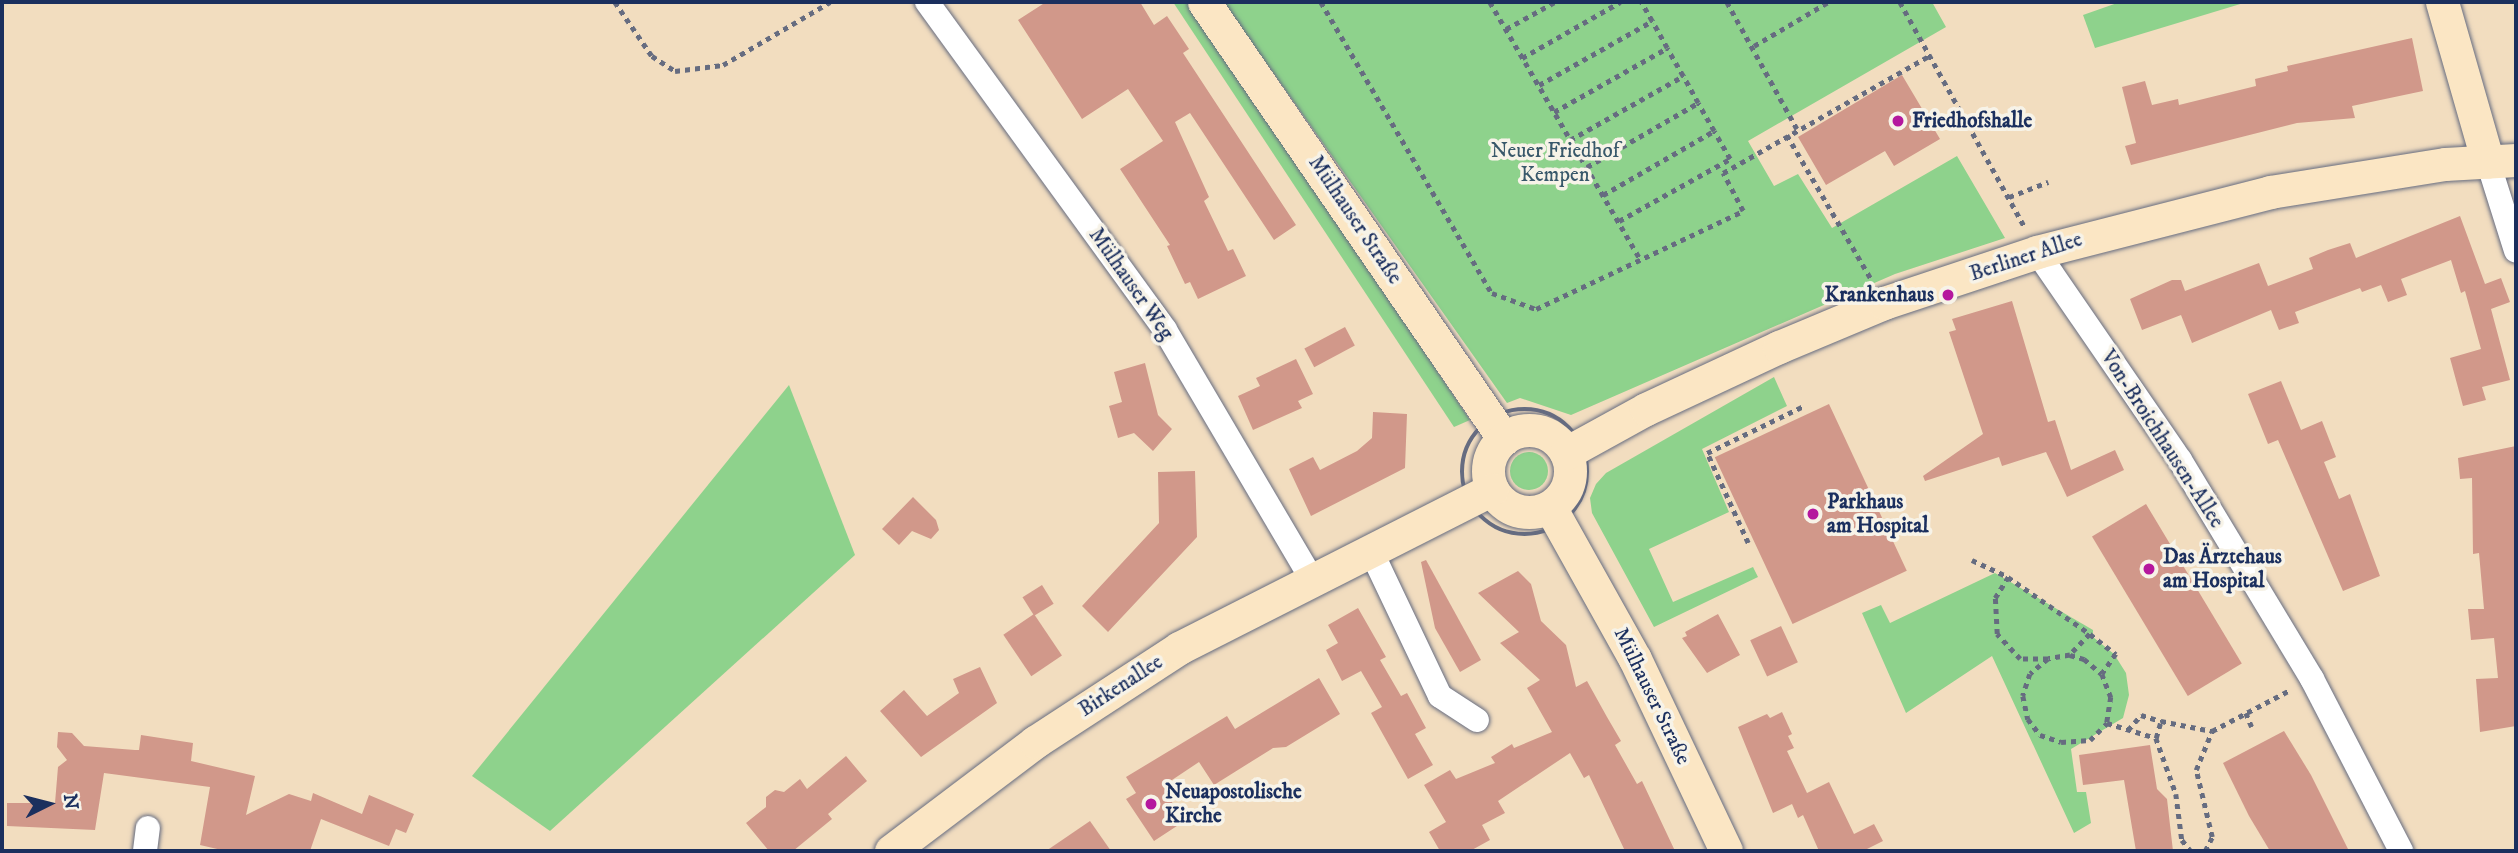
<!DOCTYPE html>
<meta charset="utf-8">
<style>
body{margin:0}
#map{position:relative;width:2518px;height:853px;overflow:hidden;background:#f2ddbf;font-family:"IM FELL DW Pica",serif}
div>[style]{position:absolute}
[style*='--x']{left:calc(var(--x)*1px);top:calc(var(--y)*1px);width:calc(var(--w)*1px);rotate:calc(var(--a)*1deg)}
.green>*{inset:0;background:#8ed28c}
.round{border-radius:50%}
.building>*{inset:0;background:#d1988a;transform-origin:0 0}
.path>*{height:4.5px;margin-top:-2.25px;transform-origin:0;background:repeating-linear-gradient(90deg,#666c80 0 5px,transparent 0 10px)}
.path>.ring{margin:-2.25px;padding:0;box-sizing:content-box;background:none;border:4.5px solid #666c80;border-radius:50%}
.roads{filter:drop-shadow(0 0 2px #666c80) drop-shadow(0 0 2px #666c80)}
.street>*{height:24px;margin:-12px;padding:0 12px;transform-origin:12px;border-radius:12px;background:#fff}
.secondary>*{height:33px;margin:-16.5px;padding:0 16.5px;transform-origin:16.5px;border-radius:16.5px;background:#fbe6c4}
.secondary>.ring{margin:-16.5px;padding:0;box-sizing:content-box;background:none;border:33px solid #fbe6c4;border-radius:50%}
.dots>*{width:19px;height:19px;translate:-50% -50%;box-sizing:border-box;border:4px solid #f7f3e8;border-radius:50%}
span{translate:-50% -50%;white-space:nowrap;text-align:center;line-height:1.15;-webkit-text-stroke:7px #f7f3e8;paint-order:stroke}
.poi-label{font-size:21px;color:#1b2f5e;font-weight:700}
.left{translate:0 -50%;text-align:left}
.right{translate:-100% -50%;text-align:right}
.park-label{font-size:21px;color:#38586a}
.street-label{font-size:21px;color:#1b2f5e}
.frame{position:absolute;inset:0;border:4px solid #1b2f5e;pointer-events:none}
.north{position:absolute;left:14px;top:769px;width:70px;height:70px;-webkit-text-stroke:5px #f7f3e8;paint-order:stroke;rotate:84deg;font-size:19px;font-weight:700;line-height:28px;text-align:center;color:#1b2f5e}
.north::after{content:'';display:block;margin:auto;width:24px;height:32px;background:#1b2f5e;clip-path:polygon(50% 0,100% 100%,50% 72%,0 100%)}
</style>
<div id="map">
<div class="green">
<div style="clip-path:polygon(1173px 2px,1189px 2px,1470px 420px,1454px 427px)"></div>
<div style="clip-path:polygon(1223px 2px,1932px 2px,1946px 27px,1748px 141px,1774px 186px,1798px 174px,1832px 228px,1957px 156px,2005px 238px,1895px 274px,1571px 415px,1520px 398px,1507px 403px)"></div>
<div style="clip-path:polygon(2120px 2px,2247px 2px,2095px 48px,2083px 15px)"></div>
<div style="clip-path:polygon(1774px 377px,1787px 406px,1702px 449px,1729px 512px,1649px 549px,1673px 602px,1753px 567px,1758px 577px,1654px 627px,1592px 513px,1590px 498px,1596px 484px,1606px 473px)"></div>
<div style="clip-path:polygon(789px 385px,855px 555px,550px 831px,472px 776px)"></div>
<div class="round" style="left:1510px;top:452px;width:38px;height:38px"></div>
<div style="clip-path:polygon(1995px 573px,2093px 630px,2093px 637px,2114px 654px,2126px 673px,2129px 695px,2123px 718px,2071px 749px,2077px 792px,2086px 792px,2091px 823px,2074px 833px,1992px 656px,1906px 713px,1862px 613px,1881px 605px,1890px 623px)"></div>
</div>
<div class="building">
<div style="clip-path:polygon(1046px 2px,1140px 2px,1154px 25px,1167px 16px,1189px 49px,1183px 53px,1296px 225px,1274px 240px,1190px 113px,1175px 122px,1209px 197px,1204px 201px,1228px 251px,1233px 249px,1246px 276px,1198px 299px,1190px 282px,1185px 284px,1167px 246px,1170px 245px,1120px 169px,1163px 141px,1128px 89px,1082px 119px,1018px 20px)"></div>
<div style="clip-path:polygon(2412px 38px,2423px 91px,2352px 106px,2355px 118px,2297px 123px,2131px 165px,2125px 146px,2136px 143px,2122px 87px,2145px 81px,2152px 105px,2178px 99px,2179px 105px,2256px 86px,2255px 79px,2288px 71px,2287px 66px)"></div>
<div style="clip-path:polygon(1902px 75px,1940px 139px,1894px 166px,1885px 151px,1826px 185px,1798px 137px)"></div>
<div style="clip-path:polygon(2460px 216px,2485px 284px,2501px 278px,2510px 302px,2491px 309px,2510px 380px,2482px 387px,2486px 400px,2463px 406px,2450px 358px,2481px 349px,2465px 291px,2461px 293px,2451px 260px,2401px 279px,2407px 295px,2388px 302px,2381px 285px,2362px 292px,2360px 288px,2295px 312px,2299px 323px,2279px 330px,2271px 310px,2192px 343px,2181px 315px,2142px 330px,2130px 299px,2172px 280px,2181px 280px,2185px 291px,2259px 263px,2268px 286px,2313px 269px,2309px 258px,2328px 250px,2350px 243px,2356px 258px)"></div>
<div style="clip-path:polygon(2012px 301px,2048px 422px,2055px 420px,2071px 470px,2115px 450px,2124px 470px,2067px 497px,2046px 452px,2002px 466px,1999px 457px,1925px 481px,1923px 476px,1983px 434px,1949px 332px,1956px 330px,1952px 319px)"></div>
<div style="left:1345px;top:327px;width:21px;height:46px;rotate:62deg"></div>
<div style="clip-path:polygon(1296px 359px,1313px 394px,1298px 401px,1302px 408px,1253px 430px,1238px 396px,1260px 386px,1256px 378px)"></div>
<div style="clip-path:polygon(1145px 363px,1158px 415px,1172px 429px,1153px 451px,1134px 433px,1118px 438px,1109px 406px,1122px 402px,1114px 372px)"></div>
<div style="clip-path:polygon(2281px 381px,2301px 430px,2322px 421px,2336px 457px,2324px 462px,2339px 499px,2350px 494px,2380px 576px,2343px 591px,2278px 440px,2268px 444px,2248px 394px)"></div>
<div style="left:1829px;top:404px;width:184px;height:126px;rotate:65deg"></div>
<div style="clip-path:polygon(1373px 412px,1407px 414px,1405px 468px,1311px 516px,1289px 469px,1313px 457px,1320px 470px,1357px 451px,1372px 438px)"></div>
<div style="clip-path:polygon(2516px 446px,2516px 726px,2480px 732px,2476px 679px,2498px 678px,2494px 638px,2471px 640px,2468px 609px,2484px 609px,2479px 553px,2473px 554px,2472px 478px,2460px 479px,2458px 458px)"></div>
<div style="clip-path:polygon(1195px 471px,1197px 537px,1108px 632px,1082px 606px,1159px 523px,1158px 472px)"></div>
<div style="clip-path:polygon(913px 497px,936px 520px,939px 530px,931px 539px,912px 531px,899px 545px,882px 529px)"></div>
<div style="left:2146px;top:504px;width:186px;height:63px;rotate:59deg"></div>
<div style="clip-path:polygon(1426px 560px,1481px 660px,1460px 672px,1435px 628px,1421px 562px)"></div>
<div style="clip-path:polygon(1518px 571px,1531px 584px,1541px 621px,1566px 645px,1576px 687px,1587px 681px,1607px 717px,1621px 741px,1615px 745px,1637px 784px,1642px 781px,1675px 851px,1625px 851px,1589px 775px,1584px 778px,1570px 753px,1498px 801px,1505px 813px,1482px 825px,1490px 840px,1470px 851px,1440px 851px,1429px 832px,1446px 822px,1424px 785px,1450px 770px,1456px 779px,1495px 763px,1491px 757px,1512px 744px,1514px 748px,1552px 732px,1527px 688px,1540px 680px,1500px 643px,1519px 632px,1478px 593px)"></div>
<div style="left:1042px;top:585px;width:22px;height:23px;rotate:58deg"></div>
<div style="clip-path:polygon(1358px 608px,1386px 657px,1380px 660px,1401px 696px,1407px 693px,1426px 728px,1415px 734px,1433px 765px,1408px 779px,1371px 713px,1382px 707px,1361px 671px,1342px 681px,1326px 650px,1338px 643px,1328px 625px)"></div>
<div style="left:1034px;top:614px;width:50px;height:37px;rotate:56deg"></div>
<div style="clip-path:polygon(1718px 614px,1740px 655px,1707px 673px,1682px 638px,1687px 636px,1685px 632px)"></div>
<div style="left:1781px;top:626px;width:40px;height:34px;rotate:65deg"></div>
<div style="clip-path:polygon(980px 667px,997px 703px,921px 757px,880px 711px,904px 690px,927px 716px,959px 693px,953px 679px)"></div>
<div style="clip-path:polygon(1319px 678px,1340px 714px,1286px 747px,1273px 748px,1214px 785px,1199px 762px,1163px 786px,1183px 822px,1154px 841px,1126px 799px,1136px 793px,1126px 777px,1227px 716px,1235px 729px)"></div>
<div style="clip-path:polygon(1782px 712px,1792px 734px,1788px 736px,1794px 748px,1787px 751px,1807px 793px,1829px 782px,1854px 834px,1874px 824px,1883px 841px,1863px 851px,1819px 851px,1803px 815px,1798px 818px,1792px 804px,1773px 813px,1738px 727px,1767px 714px,1770px 718px)"></div>
<div style="clip-path:polygon(2284px 731px,2311px 775px,2349px 851px,2270px 851px,2249px 816px,2223px 763px)"></div>
<div style="clip-path:polygon(58px 732px,72px 733px,84px 746px,135px 750px,139px 750px,141px 735px,193px 743px,191px 761px,255px 776px,246px 815px,289px 794px,311px 801px,313px 793px,362px 814px,369px 795px,414px 814px,406px 833px,396px 829px,389px 846px,321px 819px,310px 851px,226px 851px,200px 845px,210px 787px,104px 773px,95px 830px,7px 826px,7px 803px,55px 803px,58px 767px,67px 760px,57px 747px)"></div>
<div style="clip-path:polygon(2150px 745px,2157px 789px,2167px 799px,2173px 851px,2136px 851px,2124px 780px,2083px 785px,2079px 755px)"></div>
<div style="clip-path:polygon(846px 756px,867px 781px,828px 814px,832px 819px,793px 851px,769px 851px,746px 823px,766px 807px,766px 797px,775px 790px,784px 792px,800px 779px,807px 789px)"></div>
<div style="clip-path:polygon(1090px 821px,1111px 851px,1046px 851px)"></div>
</div>
<div class="path">
<div style="--x:615;--y:2;--w:65;--a:55.6"></div>
<div style="--x:652;--y:56;--w:27;--a:33"></div>
<div style="--x:675;--y:71;--w:48;--a:-7.1"></div>
<div style="--x:723;--y:65;--w:124;--a:-30.5"></div>
<div style="--x:1321;--y:2;--w:338;--a:59.6"></div>
<div style="--x:1492;--y:293;--w:47;--a:20"></div>
<div style="--x:1536;--y:309;--w:229;--a:-25.3"></div>
<div style="--x:1743;--y:211;--w:43;--a:-117.8"></div>
<div style="--x:1723;--y:173;--w:239;--a:-29.6"></div>
<div style="--x:1490;--y:2;--w:299;--a:59.7"></div>
<div style="--x:1727;--y:2;--w:145;--a:61.1"></div>
<div style="--x:1900;--y:2;--w:256;--a:61"></div>
<div style="--x:1506;--y:29;--w:56;--a:-28.9"></div>
<div style="--x:1754;--y:46;--w:86;--a:-30.7"></div>
<div style="--x:1522;--y:58;--w:113;--a:-29.7"></div>
<div style="--x:1539;--y:85;--w:130;--a:-29.5"></div>
<div style="--x:1652;--y:21;--w:22;--a:-120"></div>
<div style="--x:1554;--y:112;--w:130;--a:-29.5"></div>
<div style="--x:1667;--y:48;--w:31;--a:-119"></div>
<div style="--x:1787;--y:135;--w:167;--a:59.7"></div>
<div style="--x:1570;--y:140;--w:130;--a:-29.5"></div>
<div style="--x:1683;--y:76;--w:32;--a:-120"></div>
<div style="--x:1587;--y:167;--w:128;--a:-30"></div>
<div style="--x:1698;--y:103;--w:31;--a:-119"></div>
<div style="--x:1603;--y:195;--w:128;--a:-30"></div>
<div style="--x:1714;--y:131;--w:32;--a:-120"></div>
<div style="--x:2009;--y:197;--w:42;--a:-21"></div>
<div style="--x:1619;--y:221;--w:127;--a:-29.2"></div>
<div style="--x:1730;--y:159;--w:32;--a:-120"></div>
<div class="ring" style="left:1462px;top:409px;width:121.5px;height:121.5px"></div>
<div style="--x:1748;--y:543;--w:99;--a:-114.5"></div>
<div style="--x:1707;--y:453;--w:108;--a:-25.9"></div>
<div style="--x:1972;--y:560;--w:40;--a:25"></div>
<div style="--x:2090;--y:634;--w:33;--a:38"></div>
<div style="--x:2116;--y:654;--w:24;--a:125"></div>
<div style="--x:2102;--y:674;--w:25;--a:69"></div>
<div style="--x:2111;--y:697;--w:26;--a:99"></div>
<div style="--x:2107;--y:723;--w:51;--a:17"></div>
<div style="--x:2156;--y:738;--w:18;--a:-74"></div>
<div style="--x:2161;--y:721;--w:52;--a:11.1"></div>
<div style="--x:2212;--y:731;--w:88;--a:-27.7"></div>
<div style="--x:2070;--y:655;--w:15;--a:16"></div>
<div style="--x:2084;--y:659;--w:23;--a:40"></div>
<div style="--x:2048;--y:659;--w:28;--a:180"></div>
<div style="--x:2020;--y:659;--w:34;--a:-133"></div>
<div style="--x:1997;--y:634;--w:36;--a:-93"></div>
<div style="--x:1995;--y:598;--w:25;--a:-58"></div>
<div style="--x:2008;--y:577;--w:100;--a:34.8"></div>
<div style="--x:2090;--y:634;--w:29;--a:134"></div>
<div style="--x:2070;--y:655;--w:22;--a:170"></div>
<div style="--x:2048;--y:659;--w:23;--a:140"></div>
<div style="--x:2030;--y:674;--w:23;--a:108"></div>
<div style="--x:2023;--y:696;--w:24;--a:78"></div>
<div style="--x:2028;--y:719;--w:20;--a:53"></div>
<div style="--x:2040;--y:735;--w:22;--a:18"></div>
<div style="--x:2061;--y:742;--w:29;--a:-4"></div>
<div style="--x:2090;--y:740;--w:24;--a:-45"></div>
<div style="--x:2246;--y:713;--w:15;--a:67"></div>
<div style="--x:2128;--y:730;--w:20;--a:-49"></div>
<div style="--x:2141;--y:715;--w:21;--a:17"></div>
<div style="--x:2156;--y:738;--w:59;--a:70.3"></div>
<div style="--x:2176;--y:794;--w:46;--a:82.6"></div>
<div style="--x:2182;--y:840;--w:14;--a:51"></div>
<div style="--x:2205;--y:851;--w:16;--a:-63"></div>
<div style="--x:2212;--y:837;--w:69;--a:-103.4"></div>
<div style="--x:2196;--y:770;--w:42;--a:-67.7"></div>
</div>
<div class="roads">
<div class="street">
<div style="--x:927;--y:2;--w:405;--a:54"></div>
<div style="--x:1165;--y:330;--w:290;--a:59.5"></div>
<div style="--x:2488;--y:162;--w:93;--a:72.5"></div>
<div style="--x:2037;--y:252;--w:252;--a:55.5"></div>
<div style="--x:2180;--y:460;--w:256;--a:58.9"></div>
<div style="--x:2312;--y:679;--w:194;--a:62.6"></div>
<div style="--x:1372;--y:553;--w:158;--a:64.6"></div>
<div style="--x:1440;--y:696;--w:44;--a:33"></div>
<div style="--x:145;--y:851;--w:23;--a:-83"></div>
</div>
<div class="secondary">
<div style="--x:1204;--y:2;--w:530;--a:55.53"></div>
<div style="--x:2442;--y:2;--w:166;--a:74"></div>
<div class="ring" style="left:1488px;top:430px;width:49px;height:49px"></div>
<div style="--x:1566;--y:453;--w:91;--a:-28.8"></div>
<div style="--x:1646;--y:409;--w:147;--a:-25"></div>
<div style="--x:1779;--y:347;--w:114;--a:-22.7"></div>
<div style="--x:1884;--y:303;--w:161;--a:-18.4"></div>
<div style="--x:2037;--y:252;--w:241;--a:-14.4"></div>
<div style="--x:2270;--y:192;--w:177;--a:-9.1"></div>
<div style="--x:2445;--y:164;--w:71;--a:-3.2"></div>
<div style="--x:1550;--y:507;--w:174;--a:60.8"></div>
<div style="--x:1635;--y:659;--w:212;--a:64.6"></div>
<div style="--x:891;--y:851;--w:181;--a:-37.1"></div>
<div style="--x:1035;--y:742;--w:172;--a:-33.1"></div>
<div style="--x:1179;--y:648;--w:351;--a:-26.9"></div>
</div>
</div>
<div class="dots">
<div style="left:1898px;top:121px;background:#b5179e"></div>
<div style="left:1948px;top:295px;background:#b5179e"></div>
<div style="left:1813px;top:514px;background:#b5179e"></div>
<div style="left:2149px;top:569px;background:#b5179e"></div>
<div style="left:1151px;top:804px;background:#b5179e"></div>
</div>
<div class="poi-label">
<span class="left" style="left:1912px;top:121px">Friedhofshalle</span>
<span class="right" style="left:1934px;top:295px">Krankenhaus</span>
<span class="left" style="left:1827px;top:514px">Parkhaus<br>am Hospital</span>
<span class="left" style="left:2163px;top:569px">Das Ärztehaus<br>am Hospital</span>
<span class="left" style="left:1165px;top:804px">Neuapostolische<br>Kirche</span>
</div>
<div class="park-label">
<span style="left:1555px;top:163px">Neuer Friedhof<br>Kempen</span>
</div>
<div class="street-label">
<span style="left:1355px;top:220px;rotate:56deg">Mülhauser Straße</span>
<span style="left:2026px;top:257px;rotate:-18deg">Berliner Allee</span>
<span style="left:1131px;top:284px;rotate:55deg">Mülhauser Weg</span>
<span style="left:2162px;top:439px;rotate:57deg">Von-Broichhausen-Allee</span>
<span style="left:1121px;top:686px;rotate:-33deg">Birkenallee</span>
<span style="left:1652px;top:696px;rotate:64deg">Mülhauser Straße</span>
</div>
<div class="frame"></div>
<div class="north">N</div>
</div>
